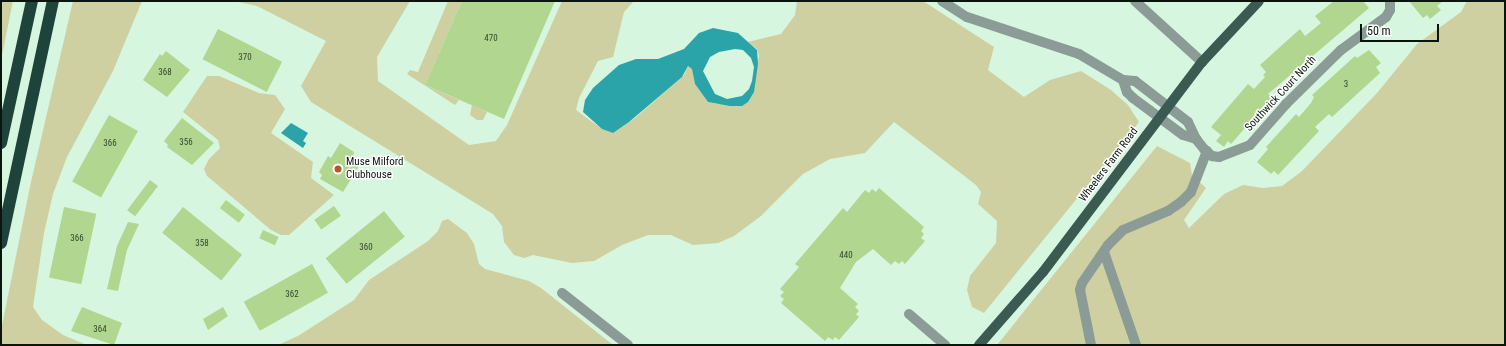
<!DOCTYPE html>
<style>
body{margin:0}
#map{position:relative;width:1506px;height:346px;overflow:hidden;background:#d6f6df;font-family:"Roboto Condensed",sans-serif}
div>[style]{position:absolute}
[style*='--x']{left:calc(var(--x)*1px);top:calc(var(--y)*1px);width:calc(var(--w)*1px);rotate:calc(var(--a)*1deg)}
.green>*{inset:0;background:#cfd0a1}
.water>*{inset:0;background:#2aa4a8}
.building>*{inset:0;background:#b0d68f;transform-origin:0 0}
.minor>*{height:10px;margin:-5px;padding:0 5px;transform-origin:5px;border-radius:5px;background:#8b9c97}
.major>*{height:10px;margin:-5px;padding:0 5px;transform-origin:5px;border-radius:5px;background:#3b5a52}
.highway>*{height:12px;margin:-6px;padding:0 6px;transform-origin:6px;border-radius:6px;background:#1e433a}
.dots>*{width:11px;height:11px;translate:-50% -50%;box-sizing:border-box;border:2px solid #fff;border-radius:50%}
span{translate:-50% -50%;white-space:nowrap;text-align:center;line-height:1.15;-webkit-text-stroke:3px #fff;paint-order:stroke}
.number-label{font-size:9px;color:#34452e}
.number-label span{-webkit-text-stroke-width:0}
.street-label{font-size:11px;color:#0a150e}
.poi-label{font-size:11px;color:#0a150e}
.left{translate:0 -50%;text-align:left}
.frame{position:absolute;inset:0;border:2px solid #0a150e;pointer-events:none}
.scale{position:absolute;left:1360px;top:24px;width:79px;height:18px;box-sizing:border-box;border:2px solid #0a150e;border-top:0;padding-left:5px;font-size:12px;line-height:14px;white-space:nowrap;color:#0a150e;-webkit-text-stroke:3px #fff;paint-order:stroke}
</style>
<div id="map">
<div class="green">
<div style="clip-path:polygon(1px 1px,13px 1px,1px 60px)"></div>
<div style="clip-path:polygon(73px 1px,142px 1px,113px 71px,67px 157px,53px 194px,44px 233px,33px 307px,42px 320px,63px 335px,87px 345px,1px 345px,1px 330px,31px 182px)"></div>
<div style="clip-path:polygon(234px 1px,410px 1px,377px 57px,378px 81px,469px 145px,496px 141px,507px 125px,562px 1px,634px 1px,624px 12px,613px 57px,598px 61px,579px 98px,576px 110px,602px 129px,613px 133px,635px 118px,684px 75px,688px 66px,693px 69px,695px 84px,708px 102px,718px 104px,748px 102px,759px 56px,757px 49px,748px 42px,781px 34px,795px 15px,797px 1px,923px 1px,994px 47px,988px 70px,1024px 97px,1050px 80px,1081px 71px,1111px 90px,1128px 105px,1139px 122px,984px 313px,972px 307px,967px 290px,970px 276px,996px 243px,997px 221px,978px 204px,981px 192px,976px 185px,894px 122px,865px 153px,830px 159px,803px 174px,761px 216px,734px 236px,718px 243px,693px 245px,671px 235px,648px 235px,622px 245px,594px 261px,572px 263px,533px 255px,524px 258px,514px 255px,504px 242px,502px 226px,493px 214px,311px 102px,301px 86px,326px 41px,257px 6px)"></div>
<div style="clip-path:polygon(448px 1px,462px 1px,425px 85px,459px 100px,455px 105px,407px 74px,410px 70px,418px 72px)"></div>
<div style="clip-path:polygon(1467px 1px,1505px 1px,1505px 345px,997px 345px,1157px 146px,1190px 163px,1192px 175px,1206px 188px,1184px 220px,1189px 228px,1224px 194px,1243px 185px,1263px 188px,1282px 186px,1302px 171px,1377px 93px,1417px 44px,1461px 12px)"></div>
<div style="clip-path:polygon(207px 76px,219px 76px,259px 93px,275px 95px,285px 109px,271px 133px,313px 162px,311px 178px,334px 195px,289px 235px,281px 235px,271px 230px,207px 176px,204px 169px,209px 159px,220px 148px,218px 140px,183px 112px)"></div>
<div style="clip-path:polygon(472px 105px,487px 112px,483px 120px,477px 120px,470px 115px)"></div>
<div style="clip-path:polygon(448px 219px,467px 233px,474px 244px,479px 264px,485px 269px,529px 281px,541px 288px,613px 345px,278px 345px,298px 336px,354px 300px,369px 280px,428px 241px,438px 231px,442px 221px)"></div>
</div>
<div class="water">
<div style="clip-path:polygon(evenodd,713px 28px,738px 33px,757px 50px,758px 64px,754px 92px,748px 102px,742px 106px,730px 106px,708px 102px,695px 84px,692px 69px,688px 66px,682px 77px,629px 122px,613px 133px,602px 129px,583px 112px,585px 100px,593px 88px,619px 65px,636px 59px,658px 59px,684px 49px,699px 33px,713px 28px,735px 49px,743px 50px,751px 58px,754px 67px,752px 81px,749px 89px,742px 96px,727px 99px,715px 94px,703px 71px,710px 57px,719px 52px,735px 49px)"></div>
<div style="clip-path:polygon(291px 123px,308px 133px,303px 141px,306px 143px,303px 148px,281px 133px)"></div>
</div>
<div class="building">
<div style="clip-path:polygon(462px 1px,555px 1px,504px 119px,425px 85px)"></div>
<div style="clip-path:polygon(1334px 1px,1363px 1px,1369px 8px,1268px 94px,1272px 97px,1231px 144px,1228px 141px,1224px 147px,1216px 141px,1221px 135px,1211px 127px,1248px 84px,1254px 89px,1265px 77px,1263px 75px,1266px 72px,1260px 65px,1300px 29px,1305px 36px,1315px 28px,1321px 23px,1315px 16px)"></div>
<div style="clip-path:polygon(1409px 1px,1443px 1px,1437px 6px,1441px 10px,1430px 19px,1427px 15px,1423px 18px)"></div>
<div style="left:218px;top:29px;width:72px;height:34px;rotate:27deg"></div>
<div style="clip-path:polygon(1369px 50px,1381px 63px,1376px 67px,1380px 73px,1332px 117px,1329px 114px,1315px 127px,1319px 131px,1278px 175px,1274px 171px,1271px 174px,1257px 162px,1268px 149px,1266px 147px,1296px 114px,1299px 117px,1311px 103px,1314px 97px,1312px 95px,1355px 56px,1357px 58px)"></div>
<div style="clip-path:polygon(166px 51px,190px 70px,167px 97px,143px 80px,160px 54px,162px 56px)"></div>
<div style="left:109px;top:115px;width:33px;height:76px;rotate:29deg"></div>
<div style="clip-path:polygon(182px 118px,214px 143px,192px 165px,167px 147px,168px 145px,164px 141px)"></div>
<div style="clip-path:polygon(340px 143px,354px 152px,353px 161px,359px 166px,343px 192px,320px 179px,322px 175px,319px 172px,328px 156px,331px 158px)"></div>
<div style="left:150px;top:180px;width:10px;height:38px;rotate:37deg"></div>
<div style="clip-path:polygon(879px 188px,924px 227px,921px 231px,924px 234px,921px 238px,925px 241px,905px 264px,902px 261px,899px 264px,895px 261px,891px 265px,873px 249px,856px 262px,840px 288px,858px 304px,855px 307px,859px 311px,856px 314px,859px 317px,839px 340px,835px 337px,833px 340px,828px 337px,825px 341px,781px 303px,784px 299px,780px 296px,784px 292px,780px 289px,799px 267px,795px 264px,843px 208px,847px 212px,865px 190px,869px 193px,872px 189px,876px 192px)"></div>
<div style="left:226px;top:200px;width:24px;height:10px;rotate:38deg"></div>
<div style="left:334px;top:206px;width:12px;height:24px;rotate:55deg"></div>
<div style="left:64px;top:207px;width:33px;height:72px;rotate:12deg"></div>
<div style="left:183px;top:207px;width:76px;height:33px;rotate:39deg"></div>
<div style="left:384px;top:211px;width:33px;height:75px;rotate:51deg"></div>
<div style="clip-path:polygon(128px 222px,139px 224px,127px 250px,118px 291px,107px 289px,117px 246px)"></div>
<div style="left:263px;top:230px;width:17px;height:9px;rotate:24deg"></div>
<div style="left:312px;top:264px;width:33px;height:78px;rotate:61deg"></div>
<div style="clip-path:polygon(82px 307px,122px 323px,114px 345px,71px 331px)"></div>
<div style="clip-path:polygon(223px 307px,228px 316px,208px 330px,203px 319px)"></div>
</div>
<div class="minor">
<div style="--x:942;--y:1;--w:30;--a:33"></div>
<div style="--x:967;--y:17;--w:118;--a:18.3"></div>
<div style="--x:1079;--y:54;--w:51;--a:30.6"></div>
<div style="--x:1123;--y:80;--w:12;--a:5"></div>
<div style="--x:1135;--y:81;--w:67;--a:37.7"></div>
<div style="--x:1188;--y:122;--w:19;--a:65"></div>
<div style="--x:1196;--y:139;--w:13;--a:51"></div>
<div style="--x:1204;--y:149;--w:11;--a:41"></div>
<div style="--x:1212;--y:156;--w:7;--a:8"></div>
<div style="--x:1219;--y:157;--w:33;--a:-21"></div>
<div style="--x:1250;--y:145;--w:55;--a:-48.7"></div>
<div style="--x:1286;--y:104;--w:77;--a:-44.5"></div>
<div style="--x:1341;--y:50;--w:56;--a:-36.3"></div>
<div style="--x:1386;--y:17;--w:8;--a:-60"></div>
<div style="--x:1390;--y:10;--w:9;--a:-90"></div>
<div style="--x:1135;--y:1;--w:91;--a:42.3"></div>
<div style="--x:1123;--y:80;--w:13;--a:72"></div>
<div style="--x:1127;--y:92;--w:8;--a:45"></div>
<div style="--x:1133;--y:98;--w:62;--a:36.5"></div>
<div style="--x:1183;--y:135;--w:14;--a:17"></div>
<div style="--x:1104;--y:252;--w:98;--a:71"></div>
<div style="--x:562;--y:293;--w:84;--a:38.2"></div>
<div style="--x:909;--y:314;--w:48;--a:40.7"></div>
<div style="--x:1091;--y:345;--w:56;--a:-101.3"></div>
<div style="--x:1080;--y:290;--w:7;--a:-74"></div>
<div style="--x:1082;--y:283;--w:46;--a:-55.6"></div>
<div style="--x:1108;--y:245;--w:21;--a:-45"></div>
<div style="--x:1123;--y:230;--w:49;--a:-22.9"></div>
<div style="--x:1168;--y:211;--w:16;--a:-35"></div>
<div style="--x:1181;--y:202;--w:14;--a:-45"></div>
<div style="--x:1191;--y:192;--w:44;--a:-68.7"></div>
</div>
<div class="major">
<div style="--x:979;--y:345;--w:97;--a:-48.8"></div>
<div style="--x:1043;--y:272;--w:263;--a:-52.9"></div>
<div style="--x:1202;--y:62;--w:83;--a:-46.9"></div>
</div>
<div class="highway">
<div style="--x:1;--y:143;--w:145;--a:-77.7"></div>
<div style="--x:1;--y:243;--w:248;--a:-77.9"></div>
</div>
<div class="dots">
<div style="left:338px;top:169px;background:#bb5529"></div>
</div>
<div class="number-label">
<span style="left:491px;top:38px">470</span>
<span style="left:245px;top:57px">370</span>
<span style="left:165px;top:72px">368</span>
<span style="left:1346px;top:84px">3</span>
<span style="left:186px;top:142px">356</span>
<span style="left:110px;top:143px">366</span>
<span style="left:77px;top:238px">366</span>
<span style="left:202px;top:243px">358</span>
<span style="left:366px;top:247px">360</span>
<span style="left:846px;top:255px">440</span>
<span style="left:292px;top:294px">362</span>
<span style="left:100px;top:329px">364</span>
</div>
<div class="street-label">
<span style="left:1281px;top:94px;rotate:-47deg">Southwick Court North</span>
<span style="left:1109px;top:165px;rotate:-53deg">Wheelers Farm Road</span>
</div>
<div class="poi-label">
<span class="left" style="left:346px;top:169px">Muse Milford<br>Clubhouse</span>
</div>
<div class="frame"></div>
<div class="scale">50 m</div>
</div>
